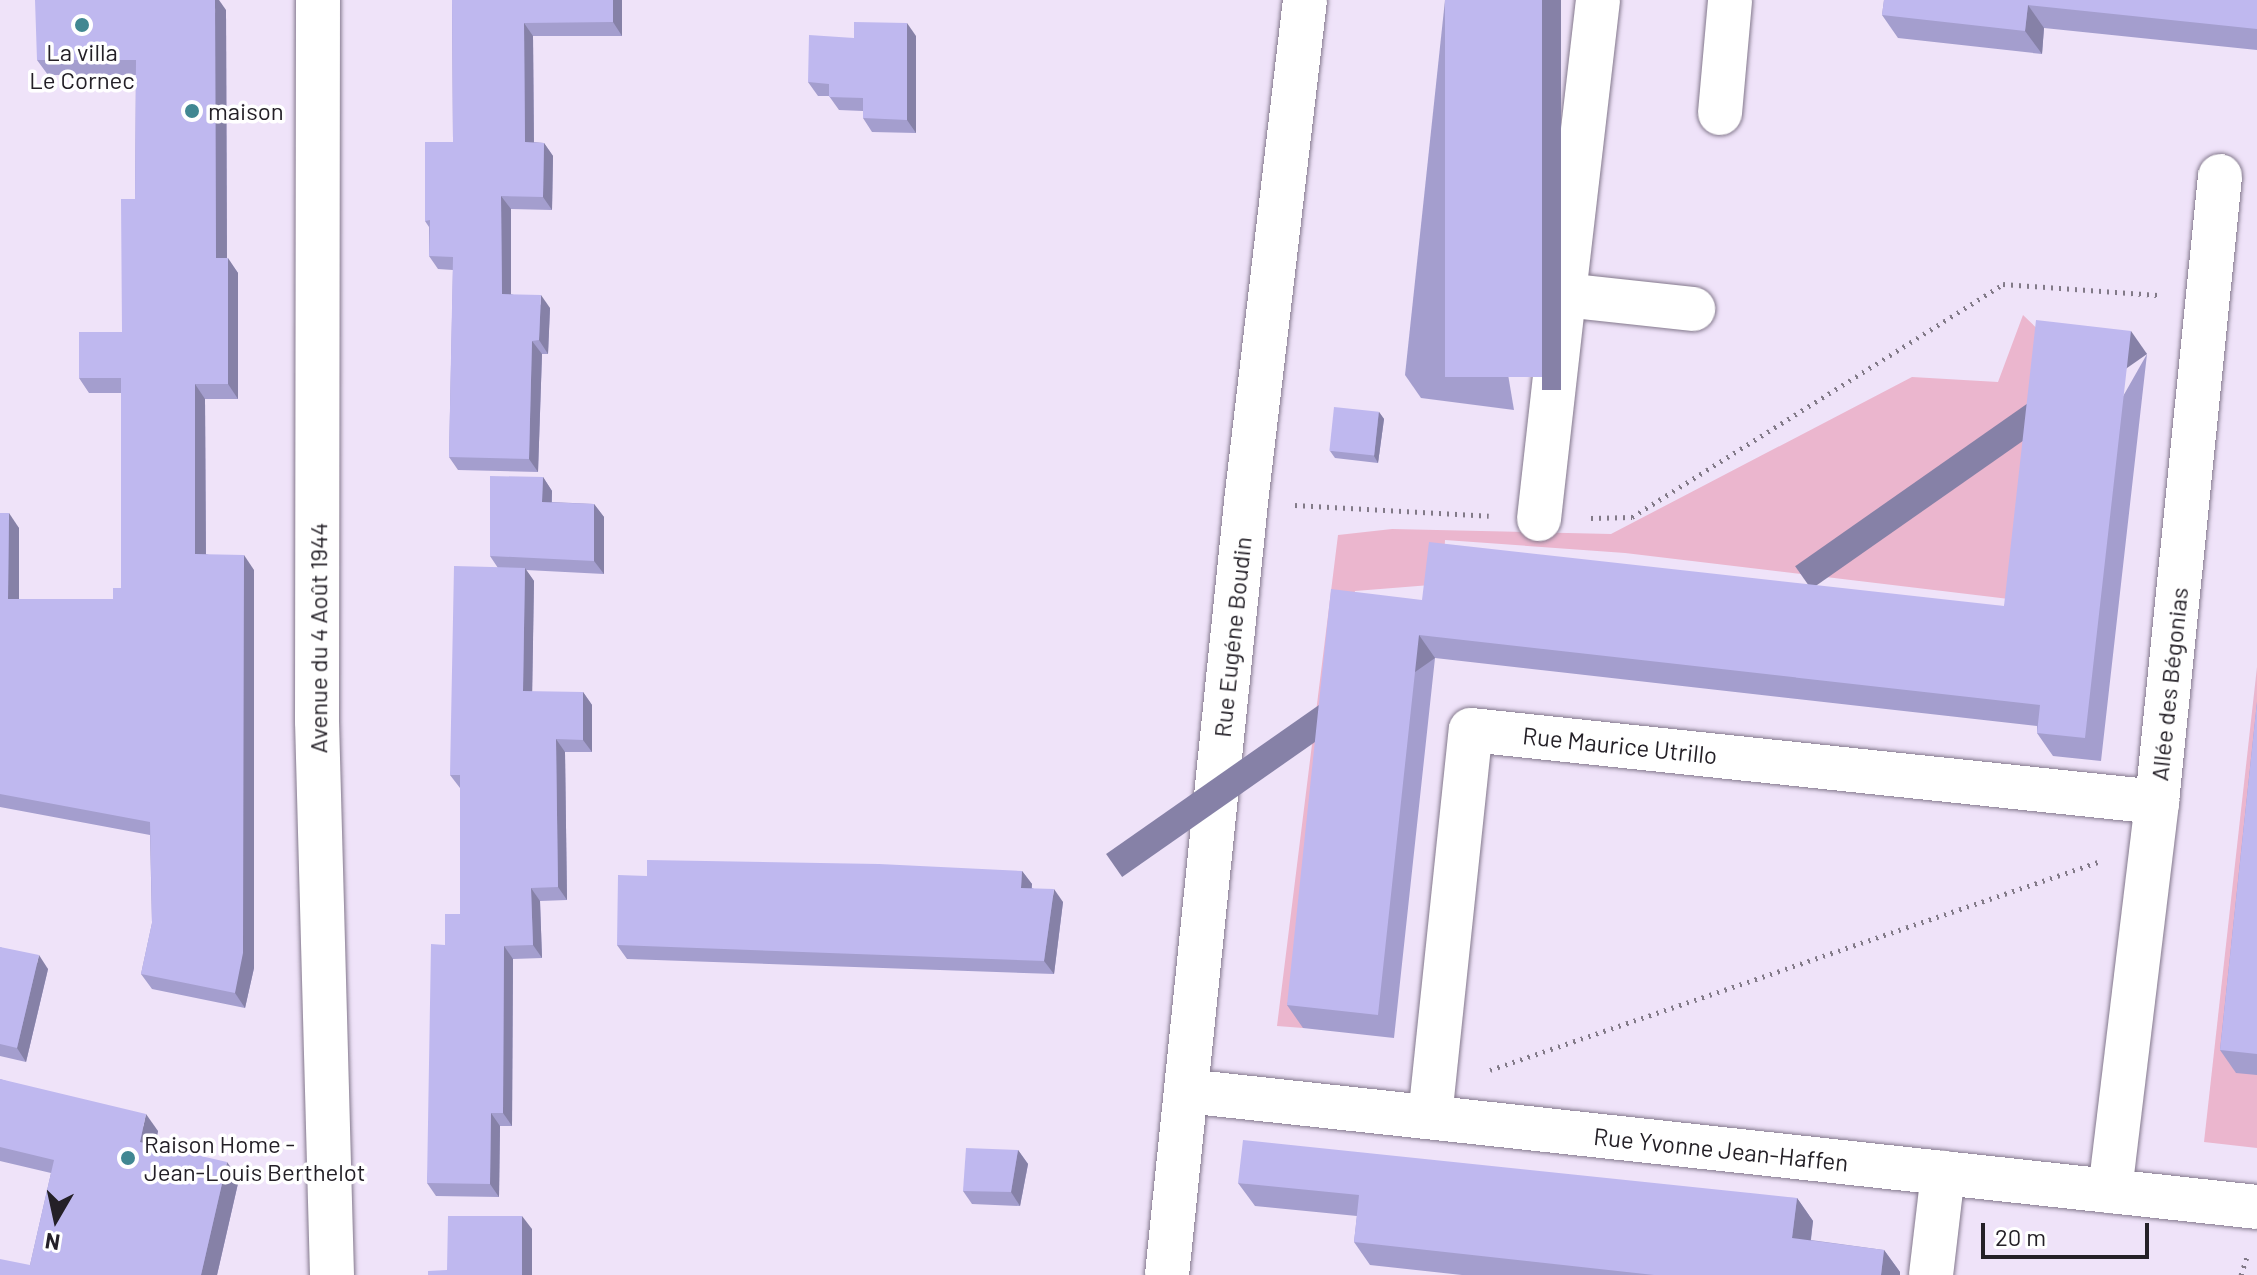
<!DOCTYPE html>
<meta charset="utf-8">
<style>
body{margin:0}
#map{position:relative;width:2257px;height:1275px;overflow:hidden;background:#efe3f9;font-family:Barlow,sans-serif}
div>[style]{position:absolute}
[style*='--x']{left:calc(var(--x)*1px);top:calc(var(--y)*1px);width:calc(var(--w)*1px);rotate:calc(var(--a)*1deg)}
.green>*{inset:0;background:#ebb6ce}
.path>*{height:5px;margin-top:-2.5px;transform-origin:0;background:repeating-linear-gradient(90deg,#827a88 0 2px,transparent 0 8px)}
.roads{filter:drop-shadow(0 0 2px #83788c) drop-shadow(0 0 2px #83788c)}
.minor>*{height:44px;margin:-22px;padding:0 22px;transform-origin:22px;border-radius:22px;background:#fff}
.wall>*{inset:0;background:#a49ece}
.shaded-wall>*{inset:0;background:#8681a7;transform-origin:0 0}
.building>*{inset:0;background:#bfb8ef;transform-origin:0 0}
.dots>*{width:22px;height:22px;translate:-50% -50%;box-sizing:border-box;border:4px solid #fff;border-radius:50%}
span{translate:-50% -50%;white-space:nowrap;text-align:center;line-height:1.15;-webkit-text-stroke:7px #fff;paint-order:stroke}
.poi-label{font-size:24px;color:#242027}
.left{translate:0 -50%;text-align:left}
.street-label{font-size:24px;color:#242027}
.north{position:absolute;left:16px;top:1179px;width:80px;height:80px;-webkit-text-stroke:6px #fff;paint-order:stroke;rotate:189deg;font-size:22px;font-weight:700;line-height:32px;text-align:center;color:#242027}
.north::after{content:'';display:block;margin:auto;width:28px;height:36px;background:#242027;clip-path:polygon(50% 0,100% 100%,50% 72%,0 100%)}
.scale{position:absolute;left:1981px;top:1223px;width:168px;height:36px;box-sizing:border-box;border:4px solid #242027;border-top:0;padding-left:10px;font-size:24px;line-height:28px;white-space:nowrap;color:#242027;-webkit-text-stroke:6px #fff;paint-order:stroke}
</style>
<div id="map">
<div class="green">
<div style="clip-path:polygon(2023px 315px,2052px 343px,2009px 599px,1625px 553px,1445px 540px,1443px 584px,1355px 591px,1303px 1028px,1277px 1026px,1338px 535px,1392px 529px,1611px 534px,1912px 377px,1998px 382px)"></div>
<div style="clip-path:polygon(2257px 667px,2257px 1148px,2204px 1142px)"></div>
</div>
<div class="path">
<div style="--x:1295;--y:505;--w:194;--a:3.2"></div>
<div style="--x:1591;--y:518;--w:41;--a:-1.4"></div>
<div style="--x:1632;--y:517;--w:438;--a:-32.1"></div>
<div style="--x:2003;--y:284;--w:155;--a:4.1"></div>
<div style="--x:1490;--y:1070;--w:643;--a:-18.89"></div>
<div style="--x:2241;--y:1275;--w:19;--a:-72"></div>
</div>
<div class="roads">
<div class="minor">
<div style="--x:318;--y:0;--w:721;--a:90.08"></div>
<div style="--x:317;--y:721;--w:554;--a:88.45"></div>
<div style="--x:1598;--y:0;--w:297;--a:96.6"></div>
<div style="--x:1564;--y:295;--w:130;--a:6.2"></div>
<div style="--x:1720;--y:113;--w:113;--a:-84.9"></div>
<div style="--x:1539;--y:519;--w:225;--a:-83.6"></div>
<div style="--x:1186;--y:1091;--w:1077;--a:6.18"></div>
<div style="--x:1430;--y:1117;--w:389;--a:-84"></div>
<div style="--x:1471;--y:730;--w:690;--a:5.99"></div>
<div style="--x:2110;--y:1191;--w:392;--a:-83.1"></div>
<div style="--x:2157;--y:802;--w:629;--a:-84.25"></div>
<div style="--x:1167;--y:1275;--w:777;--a:-84.16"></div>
<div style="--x:1246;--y:502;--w:505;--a:-83.3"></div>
<div style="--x:1931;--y:1275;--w:103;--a:-83.3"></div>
</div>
</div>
<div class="wall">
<div style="clip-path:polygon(452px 0,622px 0,622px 36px,533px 36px,534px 142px,544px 143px,553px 156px,552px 210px,511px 209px,511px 294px,550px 308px,548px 354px,542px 354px,538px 472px,458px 470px,449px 457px,453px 270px,438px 269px,429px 256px,429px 227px,425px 221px,453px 142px)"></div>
<div style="clip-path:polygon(1445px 0,1514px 410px,1421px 398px,1405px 375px)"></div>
<div style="clip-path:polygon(1884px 0,2257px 0,2257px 50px,2044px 28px,2042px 54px,1898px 38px,1882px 15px)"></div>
<div style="clip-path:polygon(226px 10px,227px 258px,238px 273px,238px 399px,205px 399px,206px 554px,254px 570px,254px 968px,245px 1008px,152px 989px,141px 974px,152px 923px,150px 835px,0 807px,0 513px,19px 528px,19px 599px,113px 599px,121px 588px,121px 393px,89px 393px,79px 378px,122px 332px,135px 199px,136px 75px,48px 75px,37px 60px)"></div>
<div style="clip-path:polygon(916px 36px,916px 133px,872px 132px,863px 118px,863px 111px,839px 110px,829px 96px,818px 96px,808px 82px,854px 38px)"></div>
<div style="clip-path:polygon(2147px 354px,2101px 761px,2053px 756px,2037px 733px,2037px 726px,1435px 658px,1394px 1038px,1303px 1028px,1287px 1005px,1422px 600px,2004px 606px)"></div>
<div style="clip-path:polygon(1379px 412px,1384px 419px,1378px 463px,1335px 458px,1330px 451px)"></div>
<div style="clip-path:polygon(543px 477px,552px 491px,552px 502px,594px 504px,604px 517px,604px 574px,526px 570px,534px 581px,532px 692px,583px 692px,592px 705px,592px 752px,565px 752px,567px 900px,540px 901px,542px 958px,513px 959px,512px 1126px,500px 1126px,499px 1197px,436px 1196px,427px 1183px,445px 945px,460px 914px,460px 788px,450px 775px,498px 568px,490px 556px)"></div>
<div style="clip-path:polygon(2257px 702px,2257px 1075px,2236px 1073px,2220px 1050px)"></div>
<div style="clip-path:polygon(1022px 871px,1032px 884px,1032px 888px,1063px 902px,1054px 974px,627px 959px,617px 945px,647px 876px)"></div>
<div style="clip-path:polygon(0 947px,48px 969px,26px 1062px,0 1056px)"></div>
<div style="clip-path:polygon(0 1079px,158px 1131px,155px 1145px,239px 1179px,217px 1275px,0 1275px,30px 1265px,51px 1173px,0 1161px)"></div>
<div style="clip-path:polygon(1018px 1150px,1028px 1164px,1020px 1206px,972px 1204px,963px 1191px)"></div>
<div style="clip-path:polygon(1238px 1183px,1797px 1198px,1813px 1221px,1811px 1240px,1884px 1250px,1900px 1272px,1900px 1275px,1462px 1275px,1370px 1265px,1354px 1242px,1357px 1216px,1255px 1206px)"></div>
</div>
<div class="shaded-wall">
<div style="clip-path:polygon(215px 0,219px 0,226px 10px,227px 273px,216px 258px)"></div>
<div style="clip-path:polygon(613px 0,622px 0,622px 36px,613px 22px)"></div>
<div style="left:1542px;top:0;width:19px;height:390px"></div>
<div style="clip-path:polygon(2028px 5px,2044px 28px,2042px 54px,2025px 31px)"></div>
<div style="clip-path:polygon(524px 23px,533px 36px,534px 156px,525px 142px)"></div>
<div style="clip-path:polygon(907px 23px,916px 36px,916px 133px,907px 120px)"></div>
<div style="clip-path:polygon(544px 143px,553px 156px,552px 210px,543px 197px)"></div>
<div style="clip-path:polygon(501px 196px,511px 209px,511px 307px,502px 294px)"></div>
<div style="clip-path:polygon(228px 258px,238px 273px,238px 399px,228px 384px)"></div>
<div style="clip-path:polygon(541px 295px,550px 308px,548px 354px,539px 340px)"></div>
<div style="left:2131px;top:331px;width:28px;height:410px;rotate:55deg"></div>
<div style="clip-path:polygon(532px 341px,542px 354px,538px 472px,529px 459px)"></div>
<div style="clip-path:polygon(195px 384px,205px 399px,206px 569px,195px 554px)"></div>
<div style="clip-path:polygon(1379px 412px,1384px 419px,1378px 463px,1374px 456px)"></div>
<div style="clip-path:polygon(543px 477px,552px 491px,551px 515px,542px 502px)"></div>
<div style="clip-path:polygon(594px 504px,604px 517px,604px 574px,594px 561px)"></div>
<div style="clip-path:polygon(9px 513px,19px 528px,19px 614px,8px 599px)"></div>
<div style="clip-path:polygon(244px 555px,254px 570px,254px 968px,245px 1008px,235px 993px)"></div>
<div style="clip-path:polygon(525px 568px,534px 581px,532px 704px,523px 691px)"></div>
<div style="left:1419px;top:635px;width:28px;height:382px;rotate:55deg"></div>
<div style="clip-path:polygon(583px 692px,592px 705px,592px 752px,583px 740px)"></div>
<div style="clip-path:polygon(556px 739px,565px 752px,567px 900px,558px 887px)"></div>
<div style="clip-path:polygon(1022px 871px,1032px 884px,1030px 901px,1021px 888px)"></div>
<div style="clip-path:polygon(531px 888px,540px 901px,542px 958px,533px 945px)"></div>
<div style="clip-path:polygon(1054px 889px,1063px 902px,1054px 974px,1044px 961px)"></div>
<div style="clip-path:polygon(504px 946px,513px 959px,512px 1126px,503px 1113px)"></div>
<div style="clip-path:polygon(39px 955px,48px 969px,26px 1062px,17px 1048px)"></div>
<div style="clip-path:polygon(491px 1113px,500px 1126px,499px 1197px,490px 1184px)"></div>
<div style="clip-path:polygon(146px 1114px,158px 1131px,152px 1159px,140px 1142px)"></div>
<div style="clip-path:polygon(1018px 1150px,1028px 1164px,1020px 1206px,1011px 1192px)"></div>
<div style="clip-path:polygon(227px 1162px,239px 1179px,217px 1275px,201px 1275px)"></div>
<div style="clip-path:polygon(1797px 1198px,1813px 1221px,1808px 1261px,1792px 1238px)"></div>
<div style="clip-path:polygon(522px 1216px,532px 1229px,532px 1275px,522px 1275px)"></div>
<div style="clip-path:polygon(1884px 1250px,1900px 1272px,1900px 1275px,1881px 1275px)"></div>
</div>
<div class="building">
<div style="clip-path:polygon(35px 0,215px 0,216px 258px,228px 258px,228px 384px,195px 384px,195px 554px,244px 555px,243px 953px,235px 993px,141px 974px,152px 923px,150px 822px,0 794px,0 513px,9px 513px,8px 599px,113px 599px,113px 588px,121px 588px,121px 378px,79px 378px,79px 332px,122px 332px,121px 199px,135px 199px,136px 60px,37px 60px)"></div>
<div style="clip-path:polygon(452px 0,613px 0,613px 22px,524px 23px,525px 142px,544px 143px,543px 197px,501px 196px,502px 294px,541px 295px,539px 340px,532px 341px,529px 459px,449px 457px,453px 257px,429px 256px,430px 220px,425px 221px,425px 142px,453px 142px)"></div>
<div style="left:1445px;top:0;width:97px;height:377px"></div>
<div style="clip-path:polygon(1884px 0,2257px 0,2257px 29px,2028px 5px,2025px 31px,1882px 15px)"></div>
<div style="clip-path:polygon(854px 22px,907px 23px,907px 120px,863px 118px,863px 98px,829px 97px,829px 84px,808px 82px,809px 35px,854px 38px)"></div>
<div style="clip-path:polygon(2036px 320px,2131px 331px,2085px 738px,2037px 733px,2040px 705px,1419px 635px,1378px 1015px,1287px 1005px,1331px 589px,1422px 600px,1429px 542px,2004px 606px)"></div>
<div style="left:1334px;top:407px;width:45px;height:44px;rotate:6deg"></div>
<div style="clip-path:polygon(490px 476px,543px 477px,542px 502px,594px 504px,594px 561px,490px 556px)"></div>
<div style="clip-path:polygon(454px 566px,525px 568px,523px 691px,583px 692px,583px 740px,556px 739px,558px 887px,531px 888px,533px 945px,504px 946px,503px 1113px,491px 1113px,490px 1184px,427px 1183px,431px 944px,445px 945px,445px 914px,460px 914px,460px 775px,450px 775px)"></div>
<div style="clip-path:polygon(2257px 702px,2257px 1054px,2220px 1050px)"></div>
<div style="clip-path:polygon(647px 860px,879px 864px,1022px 871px,1021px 888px,1054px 889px,1044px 961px,617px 945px,618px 875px,647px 876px)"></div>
<div style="clip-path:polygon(0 947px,39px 955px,17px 1048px,0 1044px)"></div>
<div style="clip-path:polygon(0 1079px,146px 1114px,140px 1142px,227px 1162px,201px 1275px,0 1275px,0 1259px,30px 1265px,54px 1160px,0 1147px)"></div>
<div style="clip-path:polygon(1243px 1140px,1797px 1198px,1792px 1238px,1884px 1250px,1881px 1275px,1654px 1275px,1354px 1242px,1359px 1195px,1238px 1183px)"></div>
<div style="clip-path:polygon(966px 1148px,1018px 1150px,1011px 1192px,963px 1191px)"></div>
<div style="clip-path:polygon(448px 1216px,522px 1216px,522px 1275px,428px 1275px,428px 1271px,447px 1270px)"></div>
</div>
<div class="dots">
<div style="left:82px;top:25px;background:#418792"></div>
<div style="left:192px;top:111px;background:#418792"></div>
<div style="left:128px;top:1158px;background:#418792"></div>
</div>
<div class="poi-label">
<span style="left:82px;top:66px">La villa<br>Le Cornec</span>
<span class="left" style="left:208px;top:111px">maison</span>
<span class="left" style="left:144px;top:1158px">Raison Home -<br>Jean-Louis Berthelot</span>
</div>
<div class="street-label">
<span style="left:1232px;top:637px;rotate:-84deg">Rue Eugéne Boudin</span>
<span style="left:318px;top:638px;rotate:-90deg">Avenue du 4 Août 1944</span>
<span style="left:2169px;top:684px;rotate:-84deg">Allée des Bégonias</span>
<span style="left:1620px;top:745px;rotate:6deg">Rue Maurice Utrillo</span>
<span style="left:1721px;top:1149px;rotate:6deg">Rue Yvonne Jean-Haffen</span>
</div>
<div class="north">N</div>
<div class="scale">20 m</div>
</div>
